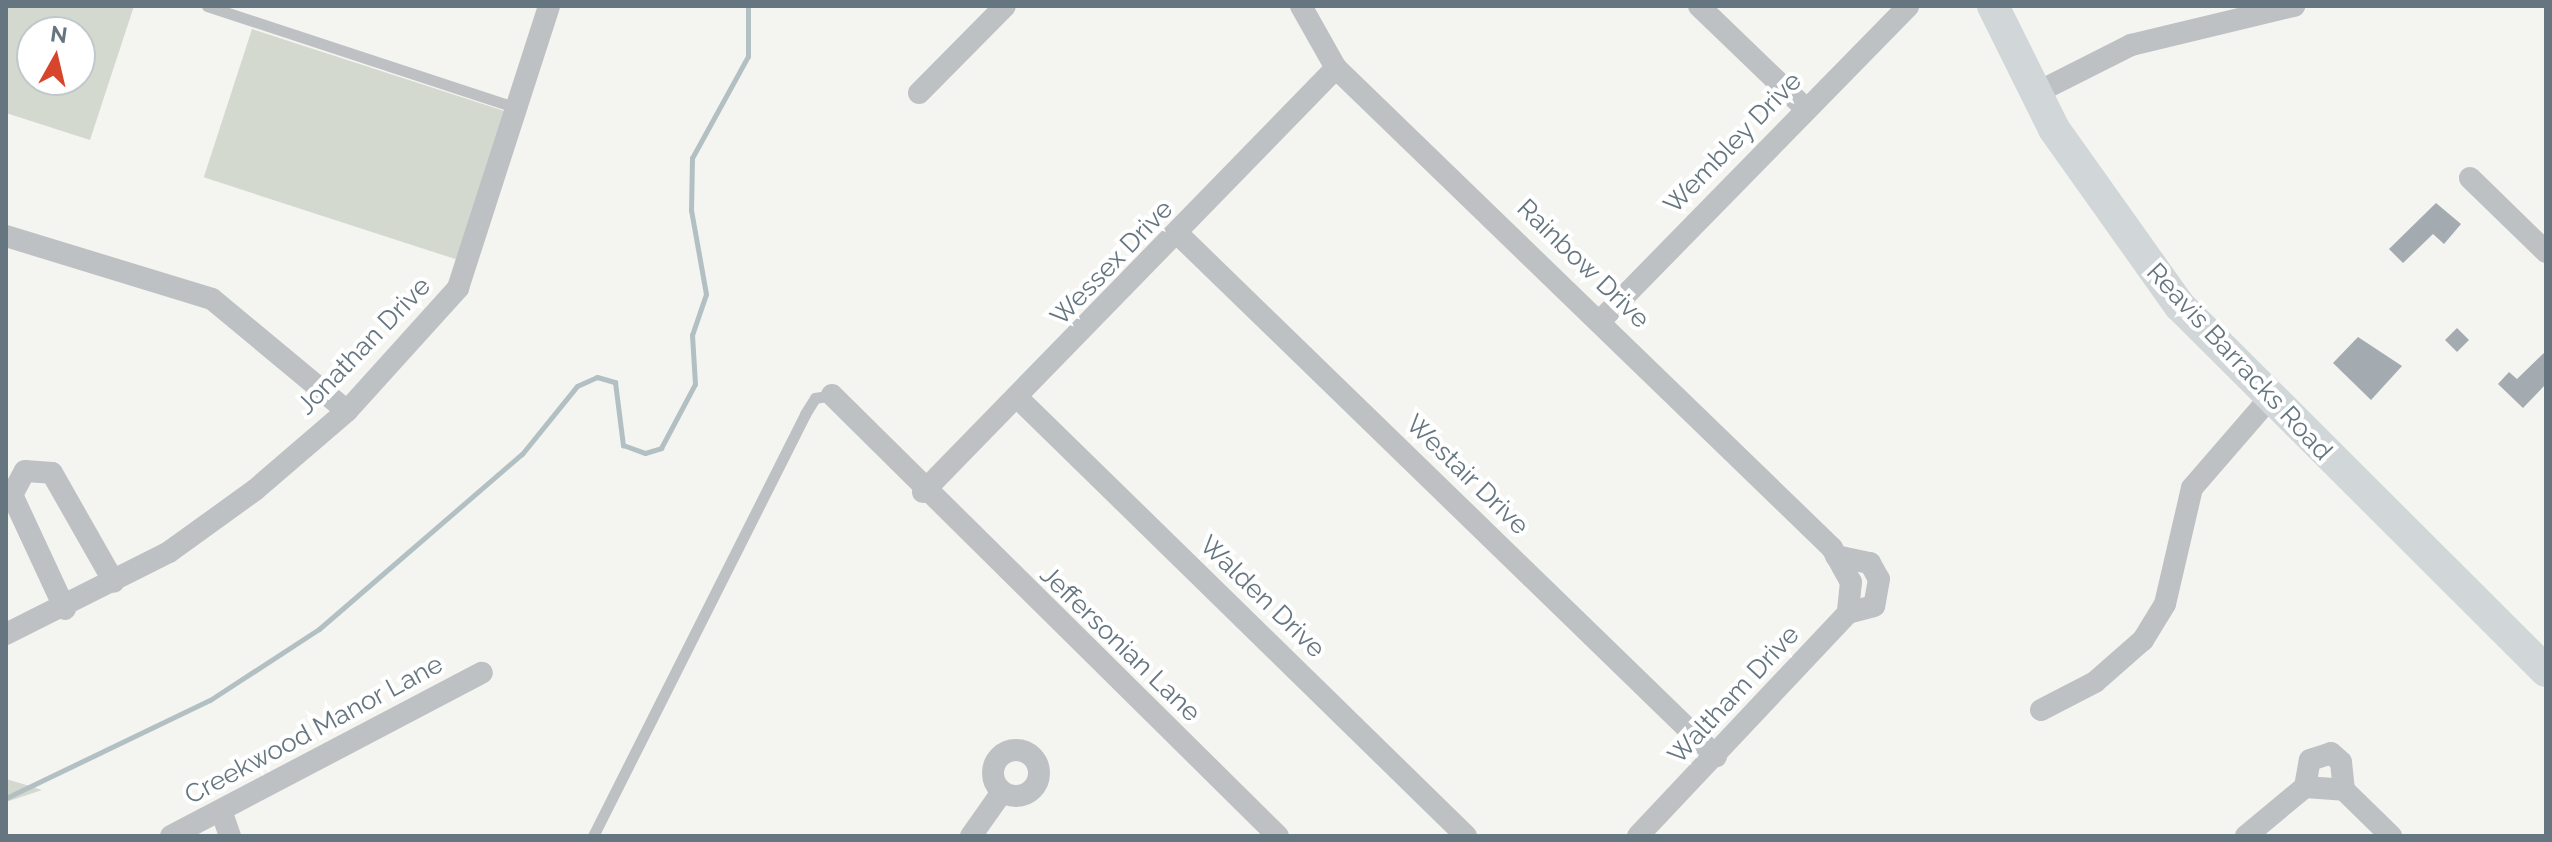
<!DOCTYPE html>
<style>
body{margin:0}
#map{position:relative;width:2552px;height:842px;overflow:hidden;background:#f4f4f0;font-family:Raleway,sans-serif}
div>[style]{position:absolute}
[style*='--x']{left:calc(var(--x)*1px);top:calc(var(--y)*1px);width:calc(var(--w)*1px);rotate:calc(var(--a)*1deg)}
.green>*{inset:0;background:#d4d9d0;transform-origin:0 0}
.stream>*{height:5px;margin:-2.5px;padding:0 2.5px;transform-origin:2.5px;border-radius:2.5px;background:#b2c0c3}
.building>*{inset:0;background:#a3abb0;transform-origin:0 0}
.lane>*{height:11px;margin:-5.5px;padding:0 5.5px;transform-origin:5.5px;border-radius:5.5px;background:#bdc1c4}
.street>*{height:22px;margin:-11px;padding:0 11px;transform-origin:11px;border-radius:11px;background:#bdc1c4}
.street>.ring{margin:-11px;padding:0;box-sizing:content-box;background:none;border:22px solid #bdc1c4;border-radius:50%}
.secondary>*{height:32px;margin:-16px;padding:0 16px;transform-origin:16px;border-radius:16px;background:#d1d6d9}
span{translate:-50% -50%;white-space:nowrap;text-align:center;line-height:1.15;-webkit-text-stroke:8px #fff;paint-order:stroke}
.street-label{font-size:26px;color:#657680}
.frame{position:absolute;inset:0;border:8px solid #657680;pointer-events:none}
.north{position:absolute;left:16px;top:16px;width:80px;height:80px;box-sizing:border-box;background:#fff;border:2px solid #c1c8cc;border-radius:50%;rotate:8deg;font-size:22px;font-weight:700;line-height:32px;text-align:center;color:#657680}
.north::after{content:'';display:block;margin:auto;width:28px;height:36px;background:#d8452d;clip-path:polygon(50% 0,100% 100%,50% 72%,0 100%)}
</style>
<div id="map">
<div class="green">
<div style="clip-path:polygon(evenodd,6px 6px,134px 6px,90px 140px,6px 113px,6px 6px,32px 32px,80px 32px,80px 80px,32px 80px,32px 32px)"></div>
<div style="left:252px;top:29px;width:267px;height:156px;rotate:18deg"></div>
<div style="clip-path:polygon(6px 779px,23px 784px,42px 790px,6px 802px)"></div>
</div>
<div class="stream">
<div style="--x:6;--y:798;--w:226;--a:-25.7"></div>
<div style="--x:210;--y:700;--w:130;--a:-33.1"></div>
<div style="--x:319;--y:629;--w:268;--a:-40.8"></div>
<div style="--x:522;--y:454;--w:87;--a:-51"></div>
<div style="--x:577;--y:386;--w:22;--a:-24"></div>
<div style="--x:597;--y:377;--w:19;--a:16"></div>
<div style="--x:615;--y:382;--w:64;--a:82.8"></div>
<div style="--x:623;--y:445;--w:23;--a:20"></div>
<div style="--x:645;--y:453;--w:17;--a:-17"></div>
<div style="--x:661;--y:448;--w:72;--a:-62"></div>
<div style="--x:695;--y:384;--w:49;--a:-93.5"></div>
<div style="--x:692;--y:335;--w:43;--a:-71.1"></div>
<div style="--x:706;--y:294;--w:85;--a:-100.1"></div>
<div style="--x:691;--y:210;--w:52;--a:-88.9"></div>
<div style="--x:692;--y:158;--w:116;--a:-61.2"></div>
<div style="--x:748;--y:56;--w:50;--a:-90"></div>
</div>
<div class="building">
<div style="clip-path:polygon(2436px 203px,2461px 224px,2444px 244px,2433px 234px,2403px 263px,2389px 249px)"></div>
<div style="left:2457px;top:328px;width:17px;height:17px;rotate:45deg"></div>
<div style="clip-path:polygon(2358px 337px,2402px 366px,2371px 400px,2333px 363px)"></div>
<div style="clip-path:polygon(2546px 351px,2546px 384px,2523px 408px,2498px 384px,2509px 372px,2517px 379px)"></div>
</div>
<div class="lane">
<div style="--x:207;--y:6;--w:327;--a:18.2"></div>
<div style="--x:593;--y:836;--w:472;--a:-63.3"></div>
<div style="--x:805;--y:414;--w:19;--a:-58"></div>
<div style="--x:815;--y:398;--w:17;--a:-10"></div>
</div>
<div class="street">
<div style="--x:1301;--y:6;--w:71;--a:60.6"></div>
<div style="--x:1336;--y:68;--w:690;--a:44.06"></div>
<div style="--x:1832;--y:548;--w:39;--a:61"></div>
<div style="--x:1851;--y:582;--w:31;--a:96"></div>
<div style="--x:1848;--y:613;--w:306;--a:133.3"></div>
<div style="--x:1699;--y:6;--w:147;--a:43.9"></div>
<div style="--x:919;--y:93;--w:122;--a:-45.3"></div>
<div style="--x:2034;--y:94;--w:109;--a:-26.8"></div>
<div style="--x:2131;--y:45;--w:168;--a:-13.5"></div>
<div style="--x:2470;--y:178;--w:106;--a:44.2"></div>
<div style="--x:1178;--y:234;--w:750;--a:44.14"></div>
<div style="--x:6;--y:236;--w:215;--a:17"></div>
<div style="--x:212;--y:299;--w:175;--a:39.7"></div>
<div style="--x:1601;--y:320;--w:439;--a:-45.6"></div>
<div style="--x:832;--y:395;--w:627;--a:44.68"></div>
<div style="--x:1019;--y:399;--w:625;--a:44.35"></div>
<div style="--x:923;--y:492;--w:592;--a:-45.75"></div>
<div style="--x:1836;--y:556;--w:35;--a:12"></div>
<div style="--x:1870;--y:563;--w:18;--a:61"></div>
<div style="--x:1879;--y:579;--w:27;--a:100"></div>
<div style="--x:1874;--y:606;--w:27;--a:165"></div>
<div style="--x:65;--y:609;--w:126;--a:-114.9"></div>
<div style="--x:12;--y:495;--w:27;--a:-62"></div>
<div style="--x:25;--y:471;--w:27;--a:4"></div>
<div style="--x:52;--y:473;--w:125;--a:60.4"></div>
<div style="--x:6;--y:634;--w:182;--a:-26.7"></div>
<div style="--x:169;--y:552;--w:106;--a:-35.8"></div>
<div style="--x:255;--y:490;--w:121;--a:-40.7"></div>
<div style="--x:347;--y:411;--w:166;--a:-47.9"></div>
<div style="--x:458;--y:288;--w:296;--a:-72.1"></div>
<div style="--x:2041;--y:710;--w:61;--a:-27.4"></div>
<div style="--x:2095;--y:682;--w:64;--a:-41.2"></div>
<div style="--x:2143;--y:640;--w:42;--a:-58.6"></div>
<div style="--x:2165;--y:604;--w:119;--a:-76.9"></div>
<div style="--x:2192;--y:488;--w:118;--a:-49.1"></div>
<div class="ring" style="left:993px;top:750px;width:24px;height:24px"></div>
<div style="--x:2305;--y:787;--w:27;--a:-80"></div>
<div style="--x:2310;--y:760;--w:22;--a:-18"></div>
<div style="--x:2331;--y:753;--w:13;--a:42"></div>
<div style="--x:2341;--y:762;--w:28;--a:84"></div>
<div style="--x:222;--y:813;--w:24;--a:71"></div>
<div style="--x:171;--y:836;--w:351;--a:-27.7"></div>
<div style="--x:971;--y:836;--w:54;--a:-54.8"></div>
<div style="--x:2246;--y:836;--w:77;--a:-39.7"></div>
<div style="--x:2305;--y:787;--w:39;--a:4"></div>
<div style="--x:2344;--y:790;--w:66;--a:44.4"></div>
</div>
<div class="secondary">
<div style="--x:1993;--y:6;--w:137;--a:63.6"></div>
<div style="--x:2054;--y:129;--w:217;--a:54.6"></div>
<div style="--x:2180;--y:306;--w:517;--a:44.92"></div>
</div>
<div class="street-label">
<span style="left:1733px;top:143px;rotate:-46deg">Wembley Drive</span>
<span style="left:1112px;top:263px;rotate:-46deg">Wessex Drive</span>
<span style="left:1583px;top:264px;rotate:44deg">Rainbow Drive</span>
<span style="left:364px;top:346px;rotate:-46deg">Jonathan Drive</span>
<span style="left:2239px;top:362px;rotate:47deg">Reavis Barracks Road</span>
<span style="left:1467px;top:475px;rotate:44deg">Westair Drive</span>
<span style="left:1262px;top:597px;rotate:44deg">Walden Drive</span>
<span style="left:1120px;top:644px;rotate:44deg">Jeffersonian Lane</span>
<span style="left:1734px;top:695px;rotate:-47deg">Waltham Drive</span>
<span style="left:314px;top:730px;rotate:-28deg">Creekwood Manor Lane</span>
</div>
<div class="frame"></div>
<div class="north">N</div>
</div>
